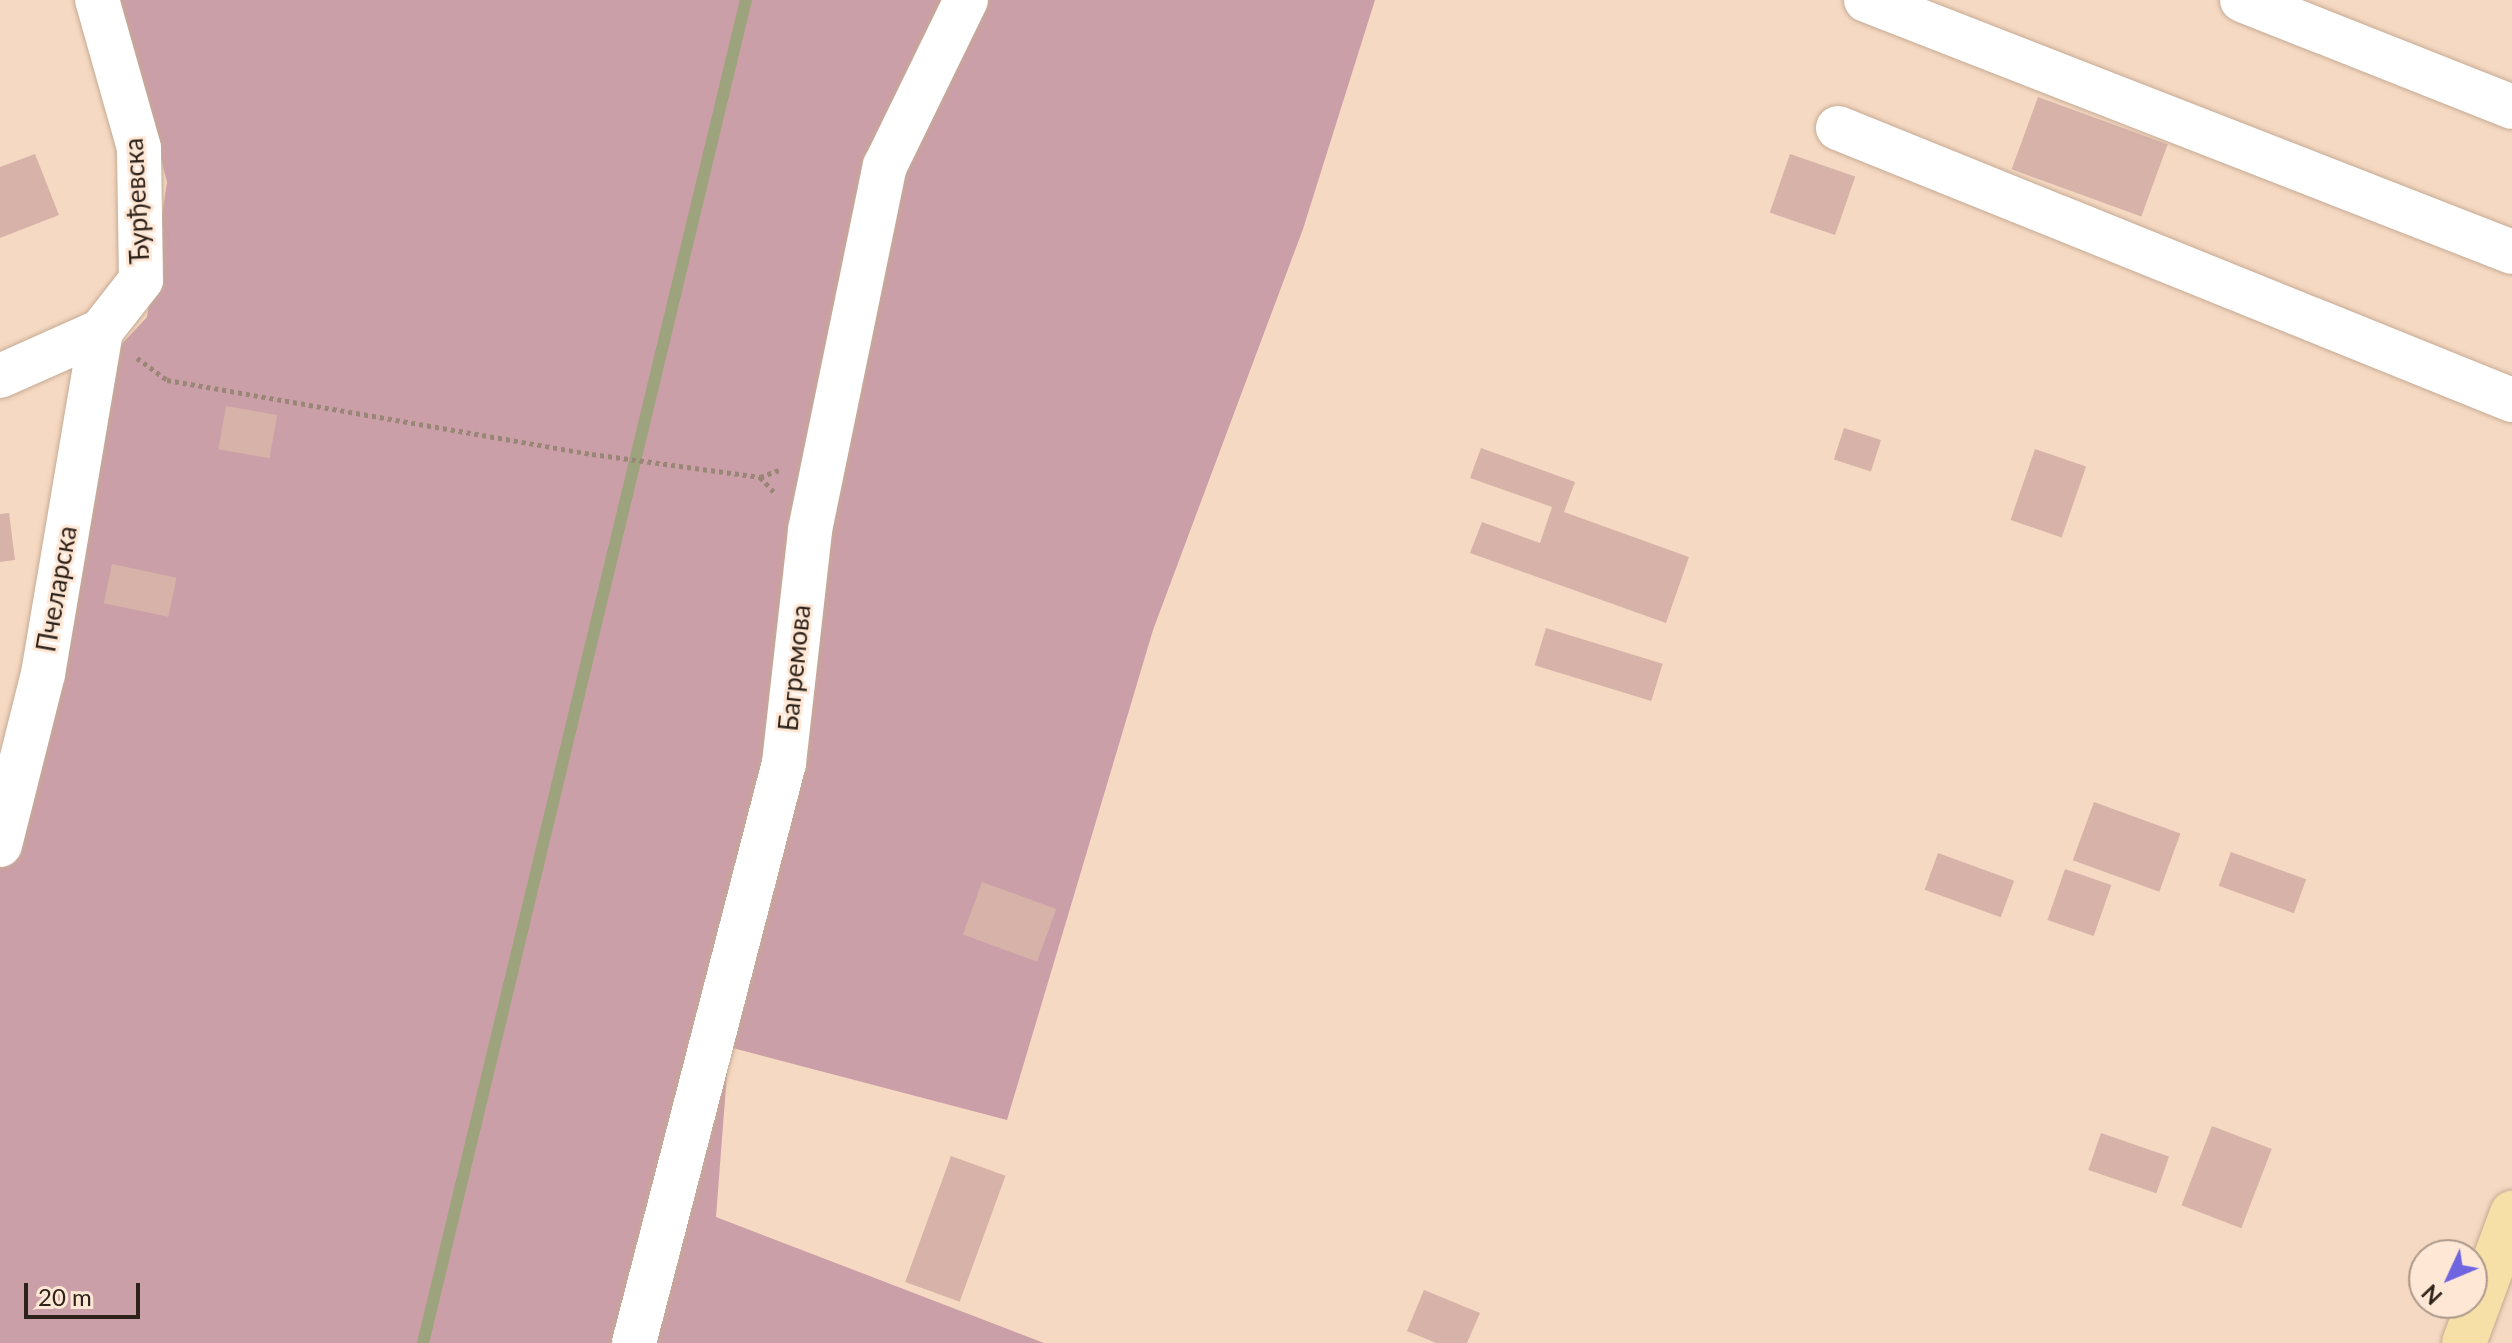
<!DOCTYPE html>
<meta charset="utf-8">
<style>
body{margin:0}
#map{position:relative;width:2512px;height:1343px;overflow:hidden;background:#f6d9c2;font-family:Lato,sans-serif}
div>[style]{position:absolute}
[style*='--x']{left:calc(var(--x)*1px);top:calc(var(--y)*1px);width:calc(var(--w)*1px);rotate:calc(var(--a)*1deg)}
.green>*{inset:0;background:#cb9fa7}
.stream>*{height:12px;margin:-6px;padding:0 6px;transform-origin:6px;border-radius:6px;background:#9da47d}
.building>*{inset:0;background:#d6b2a9;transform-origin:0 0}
.path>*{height:5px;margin-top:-2.5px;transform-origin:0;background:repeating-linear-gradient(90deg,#9a8676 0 4px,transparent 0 8px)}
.roads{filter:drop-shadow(0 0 2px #c5aa94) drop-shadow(0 0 2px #c5aa94)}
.minor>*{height:44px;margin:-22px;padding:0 22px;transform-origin:22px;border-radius:22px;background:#fff}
.major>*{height:44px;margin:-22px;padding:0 22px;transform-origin:22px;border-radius:22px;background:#f7e0a8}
span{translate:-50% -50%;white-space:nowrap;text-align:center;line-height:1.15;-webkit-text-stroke:6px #ffe7d5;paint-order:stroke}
.street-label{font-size:26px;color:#2e231b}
.north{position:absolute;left:2408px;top:1239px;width:80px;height:80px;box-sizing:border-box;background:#ffe7d5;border:2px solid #ab998b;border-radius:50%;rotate:226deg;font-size:22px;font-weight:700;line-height:32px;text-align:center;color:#2e231b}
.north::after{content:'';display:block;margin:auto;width:28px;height:36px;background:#7065e0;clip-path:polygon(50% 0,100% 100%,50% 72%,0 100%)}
.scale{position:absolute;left:24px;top:1283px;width:116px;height:36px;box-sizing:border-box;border:4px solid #2e231b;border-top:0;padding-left:10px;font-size:24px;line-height:28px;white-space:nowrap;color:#2e231b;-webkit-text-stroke:6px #ffe7d5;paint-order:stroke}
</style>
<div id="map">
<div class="green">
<div style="clip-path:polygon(118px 0,1375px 0,1303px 229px,1153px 630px,1007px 1120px,729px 1047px,716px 1217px,1044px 1343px,0 1343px,0 846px,108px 359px,147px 317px,167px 182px)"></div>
</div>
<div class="stream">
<div style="--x:423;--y:1343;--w:1381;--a:-76.48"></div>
</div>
<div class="building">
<div style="left:2038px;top:97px;width:138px;height:77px;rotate:20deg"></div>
<div style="clip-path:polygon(35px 154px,59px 215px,0 238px,0 167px)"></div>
<div style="left:1790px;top:154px;width:69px;height:62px;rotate:19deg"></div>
<div style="left:226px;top:406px;width:52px;height:44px;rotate:10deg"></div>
<div style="left:1844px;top:428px;width:39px;height:33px;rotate:18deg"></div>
<div style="clip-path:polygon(1481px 448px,1575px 482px,1564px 512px,1689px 557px,1666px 623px,1470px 553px,1482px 522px,1540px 543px,1552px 507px,1470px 478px)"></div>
<div style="left:2035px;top:449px;width:54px;height:75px;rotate:19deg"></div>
<div style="clip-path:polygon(9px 513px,15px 560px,0 562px,0 514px)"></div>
<div style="left:112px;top:564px;width:66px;height:40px;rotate:12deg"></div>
<div style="left:1546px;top:628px;width:122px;height:39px;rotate:17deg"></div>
<div style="left:2094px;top:802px;width:92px;height:62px;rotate:20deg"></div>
<div style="left:2231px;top:852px;width:80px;height:36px;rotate:20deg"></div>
<div style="left:1938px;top:853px;width:81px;height:39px;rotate:20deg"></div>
<div style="left:2065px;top:869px;width:49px;height:54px;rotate:19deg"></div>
<div style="left:982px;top:882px;width:79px;height:56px;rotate:20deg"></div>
<div style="left:2212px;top:1126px;width:64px;height:85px;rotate:21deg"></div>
<div style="left:2101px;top:1133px;width:72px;height:39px;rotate:19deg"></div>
<div style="left:951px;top:1156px;width:58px;height:134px;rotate:20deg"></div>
<div style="clip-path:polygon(1424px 1290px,1480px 1313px,1467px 1343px,1436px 1343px,1407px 1331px)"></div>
</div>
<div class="path">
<div style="--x:137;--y:358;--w:37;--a:36"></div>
<div style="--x:167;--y:380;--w:431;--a:9.9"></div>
<div style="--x:592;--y:454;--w:170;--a:7.8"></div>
<div style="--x:760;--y:477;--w:23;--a:-20"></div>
<div style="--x:760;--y:477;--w:23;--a:47"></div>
</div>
<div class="roads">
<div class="minor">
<div style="--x:1866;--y:0;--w:693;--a:21.31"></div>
<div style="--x:2242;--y:0;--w:290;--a:21.6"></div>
<div style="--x:1838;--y:128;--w:727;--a:21.98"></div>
<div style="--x:0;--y:376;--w:111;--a:-24"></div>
<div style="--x:101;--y:331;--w:65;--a:-51.9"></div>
<div style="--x:141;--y:280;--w:132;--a:-90.9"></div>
<div style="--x:139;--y:148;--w:154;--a:-105.8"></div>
<div style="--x:0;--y:845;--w:176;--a:-75.9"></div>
<div style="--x:43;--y:674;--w:348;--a:-80.4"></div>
<div style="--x:634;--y:1343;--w:599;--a:-75.5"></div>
<div style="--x:784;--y:763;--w:234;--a:-83.6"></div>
<div style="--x:810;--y:530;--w:372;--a:-78.4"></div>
<div style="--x:885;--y:166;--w:185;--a:-64"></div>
</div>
<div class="major">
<div style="--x:2464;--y:1343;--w:139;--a:-69.7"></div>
</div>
</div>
<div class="street-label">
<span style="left:137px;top:201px;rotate:-93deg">Ђурђевска</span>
<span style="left:57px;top:589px;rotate:-80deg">Пчеларска</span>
<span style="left:795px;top:668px;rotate:-84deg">Багремова</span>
</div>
<div class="north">N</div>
<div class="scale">20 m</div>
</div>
